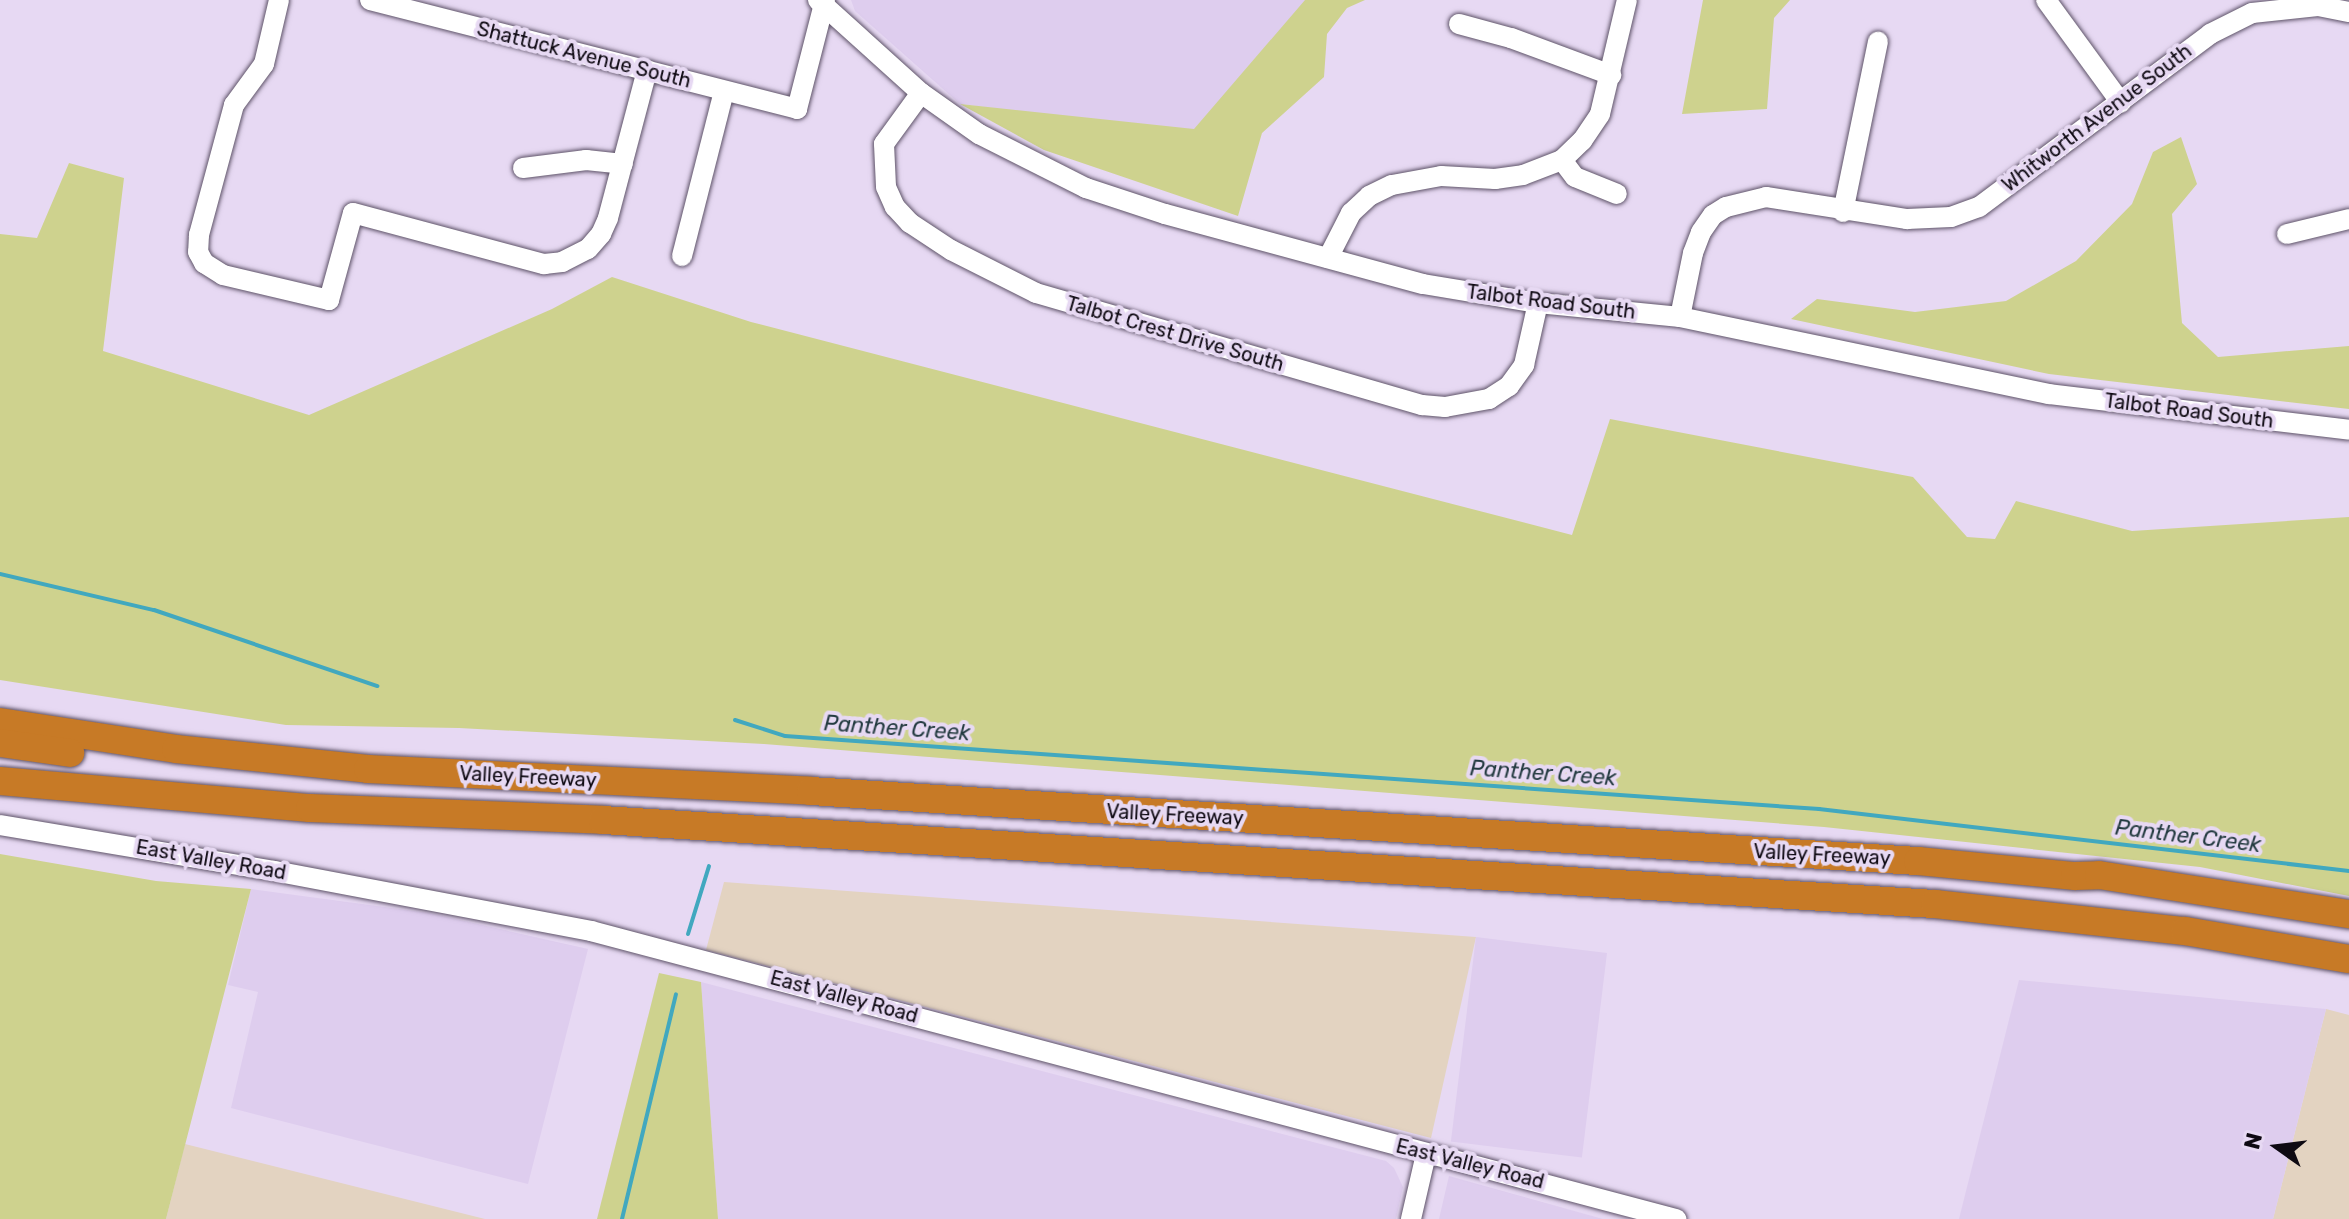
<!DOCTYPE html>
<style>
body{margin:0}
#map{position:relative;width:2349px;height:1219px;overflow:hidden;background:#e7d9f3;font-family:Rubik,sans-serif}
div>[style]{position:absolute}
[style*='--x']{left:calc(var(--x)*1px);top:calc(var(--y)*1px);width:calc(var(--w)*1px);rotate:calc(var(--a)*1deg)}
.commercial>*{inset:0;background:#e3d3c1}
.built>*{inset:0;background:#decdee;transform-origin:0 0}
.green>*{inset:0;background:#ced28e}
.stream>*{height:4px;margin:-2px;padding:0 2px;transform-origin:2px;border-radius:2px;background:#41a8bf}
.roads{filter:drop-shadow(0 0 2px #5e5368) drop-shadow(0 0 2px #5e5368)}
.minor>*{height:20px;margin:-10px;padding:0 10px;transform-origin:10px;border-radius:10px;background:#fff}
.highway>*{height:28px;margin:-14px;padding:0 14px;transform-origin:14px;border-radius:14px;background:#c77a26}
span{translate:-50% -50%;white-space:nowrap;text-align:center;line-height:1.15;-webkit-text-stroke:8px #e7d9f3;paint-order:stroke}
.street-label{font-size:20px;color:#0e0912}
.water-label{font-size:22px;color:#233a40;font-style:italic}
.north{position:absolute;left:2237px;top:1107px;width:80px;height:80px;-webkit-text-stroke:6px #e7d9f3;paint-order:stroke;rotate:284deg;font-size:22px;font-weight:700;line-height:32px;text-align:center;color:#0e0912}
.north::after{content:'';display:block;margin:auto;width:28px;height:36px;background:#0e0912;clip-path:polygon(50% 0,100% 100%,50% 72%,0 100%)}
</style>
<div id="map">
<div class="commercial">
<div style="clip-path:polygon(724px 882px,1476px 937px,1431px 1138px,706px 950px)"></div>
<div style="clip-path:polygon(2326px 1009px,2349px 1015px,2349px 1219px,2273px 1219px)"></div>
<div style="clip-path:polygon(185px 1144px,485px 1219px,166px 1219px)"></div>
</div>
<div class="built">
<div style="clip-path:polygon(851px 0,1313px 0,1203px 134px,960px 104px,855px 11px)"></div>
<div style="clip-path:polygon(251px 889px,429px 913px,588px 949px,528px 1184px,231px 1108px,258px 992px,228px 985px)"></div>
<div style="left:1476px;top:937px;width:132px;height:206px;rotate:7deg"></div>
<div style="clip-path:polygon(2019px 980px,2326px 1009px,2273px 1219px,1959px 1219px)"></div>
<div style="clip-path:polygon(701px 982px,1386px 1161px,1394px 1168px,1403px 1187px,1396px 1219px,718px 1219px)"></div>
<div style="clip-path:polygon(1449px 1176px,1603px 1219px,1439px 1219px)"></div>
</div>
<div class="green">
<div style="clip-path:polygon(1305px 0,1365px 0,1347px 8px,1327px 34px,1324px 77px,1262px 133px,1238px 216px,1044px 150px,960px 104px,1194px 129px)"></div>
<div style="clip-path:polygon(1703px 0,1790px 0,1774px 18px,1767px 109px,1682px 114px)"></div>
<div style="clip-path:polygon(2181px 137px,2197px 184px,2172px 214px,2182px 323px,2218px 357px,2349px 346px,2349px 409px,2049px 374px,1791px 319px,1817px 299px,1915px 312px,2006px 301px,2076px 261px,2132px 204px,2153px 152px)"></div>
<div style="clip-path:polygon(69px 163px,124px 178px,103px 351px,309px 415px,552px 309px,612px 277px,751px 322px,1572px 535px,1610px 419px,1913px 477px,1967px 537px,1995px 539px,2016px 501px,2132px 531px,2349px 517px,2349px 896px,2200px 867px,1824px 827px,764px 744px,459px 728px,286px 725px,0 680px,0 234px,37px 238px)"></div>
<div style="clip-path:polygon(0 854px,156px 881px,251px 889px,166px 1219px,0 1219px)"></div>
<div style="clip-path:polygon(659px 973px,701px 982px,718px 1219px,597px 1219px)"></div>
</div>
<div class="stream">
<div style="--x:0;--y:574;--w:158;--a:13.2"></div>
<div style="--x:154;--y:610;--w:236;--a:18.8"></div>
<div style="--x:735;--y:720;--w:52;--a:17.7"></div>
<div style="--x:785;--y:736;--w:1037;--a:4.04"></div>
<div style="--x:1819;--y:809;--w:534;--a:6.67"></div>
<div style="--x:688;--y:934;--w:71;--a:-72.8"></div>
<div style="--x:622;--y:1219;--w:231;--a:-76.5"></div>
</div>
<div class="roads">
<div class="minor">
<div style="--x:279;--y:0;--w:66;--a:103.2"></div>
<div style="--x:264;--y:64;--w:51;--a:126.2"></div>
<div style="--x:234;--y:105;--w:135;--a:105.1"></div>
<div style="--x:199;--y:235;--w:17;--a:93"></div>
<div style="--x:198;--y:252;--w:13;--a:61"></div>
<div style="--x:204;--y:263;--w:22;--a:32"></div>
<div style="--x:223;--y:275;--w:109;--a:13.3"></div>
<div style="--x:329;--y:300;--w:90;--a:-74.6"></div>
<div style="--x:353;--y:213;--w:198;--a:15"></div>
<div style="--x:544;--y:264;--w:18;--a:-6"></div>
<div style="--x:562;--y:262;--w:29;--a:-27"></div>
<div style="--x:588;--y:249;--w:20;--a:-49"></div>
<div style="--x:601;--y:234;--w:17;--a:-66"></div>
<div style="--x:608;--y:218;--w:153;--a:-75.2"></div>
<div style="--x:370;--y:0;--w:441;--a:14.3"></div>
<div style="--x:797;--y:109;--w:113;--a:-75.6"></div>
<div style="--x:818;--y:0;--w:139;--a:42.1"></div>
<div style="--x:921;--y:93;--w:71;--a:35.3"></div>
<div style="--x:979;--y:134;--w:120;--a:26.8"></div>
<div style="--x:1086;--y:188;--w:83;--a:18.2"></div>
<div style="--x:1165;--y:214;--w:267;--a:15.2"></div>
<div style="--x:1423;--y:284;--w:117;--a:9.4"></div>
<div style="--x:1538;--y:303;--w:143;--a:5.6"></div>
<div style="--x:1680;--y:317;--w:377;--a:11.8"></div>
<div style="--x:2049;--y:394;--w:302;--a:6.8"></div>
<div style="--x:2046;--y:0;--w:127;--a:53.9"></div>
<div style="--x:1459;--y:24;--w:54;--a:15.1"></div>
<div style="--x:1511;--y:38;--w:107;--a:20.3"></div>
<div style="--x:921;--y:93;--w:63;--a:126"></div>
<div style="--x:884;--y:144;--w:43;--a:87.3"></div>
<div style="--x:886;--y:187;--w:22;--a:66"></div>
<div style="--x:895;--y:207;--w:22;--a:47"></div>
<div style="--x:910;--y:223;--w:49;--a:33.4"></div>
<div style="--x:951;--y:250;--w:95;--a:26.8"></div>
<div style="--x:1036;--y:293;--w:402;--a:16.2"></div>
<div style="--x:1422;--y:405;--w:23;--a:5"></div>
<div style="--x:1445;--y:407;--w:45;--a:-10.3"></div>
<div style="--x:1489;--y:399;--w:24;--a:-33"></div>
<div style="--x:1509;--y:386;--w:26;--a:-54"></div>
<div style="--x:1524;--y:365;--w:64;--a:-77.3"></div>
<div style="--x:1562;--y:160;--w:21;--a:53"></div>
<div style="--x:1575;--y:177;--w:45;--a:22"></div>
<div style="--x:523;--y:168;--w:64;--a:-7.2"></div>
<div style="--x:586;--y:160;--w:37;--a:6"></div>
<div style="--x:1843;--y:212;--w:174;--a:-78.4"></div>
<div style="--x:2287;--y:234;--w:64;--a:-13.6"></div>
<div style="--x:682;--y:256;--w:170;--a:-75.7"></div>
<div style="--x:1328;--y:258;--w:51;--a:-62.9"></div>
<div style="--x:1351;--y:213;--w:25;--a:-43"></div>
<div style="--x:1369;--y:196;--w:25;--a:-26"></div>
<div style="--x:1392;--y:185;--w:50;--a:-10.4"></div>
<div style="--x:1441;--y:176;--w:54;--a:3.2"></div>
<div style="--x:1495;--y:179;--w:28;--a:-8"></div>
<div style="--x:1523;--y:175;--w:42;--a:-21"></div>
<div style="--x:1562;--y:160;--w:28;--a:-44"></div>
<div style="--x:1582;--y:141;--w:32;--a:-56"></div>
<div style="--x:1600;--y:114;--w:117;--a:-76.7"></div>
<div style="--x:1680;--y:317;--w:65;--a:-78.5"></div>
<div style="--x:1693;--y:253;--w:22;--a:-69"></div>
<div style="--x:1701;--y:232;--w:21;--a:-55"></div>
<div style="--x:1713;--y:215;--w:15;--a:-32"></div>
<div style="--x:1726;--y:207;--w:41;--a:-14"></div>
<div style="--x:1766;--y:197;--w:143;--a:8.9"></div>
<div style="--x:1907;--y:219;--w:44;--a:-2.6"></div>
<div style="--x:1951;--y:217;--w:30;--a:-20"></div>
<div style="--x:1979;--y:207;--w:289;--a:-36.8"></div>
<div style="--x:2210;--y:34;--w:47;--a:-26.6"></div>
<div style="--x:2252;--y:13;--w:66;--a:-6.1"></div>
<div style="--x:2318;--y:6;--w:32;--a:11"></div>
<div style="--x:0;--y:825;--w:278;--a:9.5"></div>
<div style="--x:274;--y:871;--w:323;--a:10.7"></div>
<div style="--x:591;--y:931;--w:1123;--a:14.87"></div>
<div style="--x:1411;--y:1219;--w:67;--a:-77"></div>
</div>
<div class="highway">
<div style="--x:0;--y:722;--w:178;--a:8.7"></div>
<div style="--x:176;--y:749;--w:193;--a:5.9"></div>
<div style="--x:368;--y:769;--w:444;--a:2.8"></div>
<div style="--x:811;--y:791;--w:1109;--a:3.62"></div>
<div style="--x:1918;--y:861;--w:158;--a:5.5"></div>
<div style="--x:2075;--y:876;--w:24;--a:-2"></div>
<div style="--x:2099;--y:875;--w:253;--a:8.9"></div>
<div style="--x:0;--y:743;--w:71;--a:8.1"></div>
<div style="--x:0;--y:781;--w:311;--a:5"></div>
<div style="--x:310;--y:808;--w:293;--a:2.3"></div>
<div style="--x:603;--y:820;--w:1335;--a:3.61"></div>
<div style="--x:1935;--y:904;--w:251;--a:6.2"></div>
<div style="--x:2185;--y:931;--w:166;--a:9.7"></div>
</div>
</div>
<div class="street-label">
<span style="left:584px;top:55px;rotate:14deg">Shattuck Avenue South</span>
<span style="left:2097px;top:118px;rotate:-37deg">Whitworth Avenue South</span>
<span style="left:1551px;top:302px;rotate:7deg">Talbot Road South</span>
<span style="left:1175px;top:334px;rotate:16deg">Talbot Crest Drive South</span>
<span style="left:2189px;top:411px;rotate:7deg">Talbot Road South</span>
<span style="left:528px;top:777px;rotate:3deg">Valley Freeway</span>
<span style="left:1175px;top:815px;rotate:3deg">Valley Freeway</span>
<span style="left:1822px;top:855px;rotate:3deg">Valley Freeway</span>
<span style="left:211px;top:860px;rotate:10deg">East Valley Road</span>
<span style="left:844px;top:997px;rotate:15deg">East Valley Road</span>
<span style="left:1470px;top:1164px;rotate:14deg">East Valley Road</span>
</div>
<div class="water-label">
<span style="left:897px;top:728px;rotate:4deg">Panther Creek</span>
<span style="left:1543px;top:773px;rotate:4deg">Panther Creek</span>
<span style="left:2188px;top:836px;rotate:7deg">Panther Creek</span>
</div>
<div class="north">N</div>
</div>
